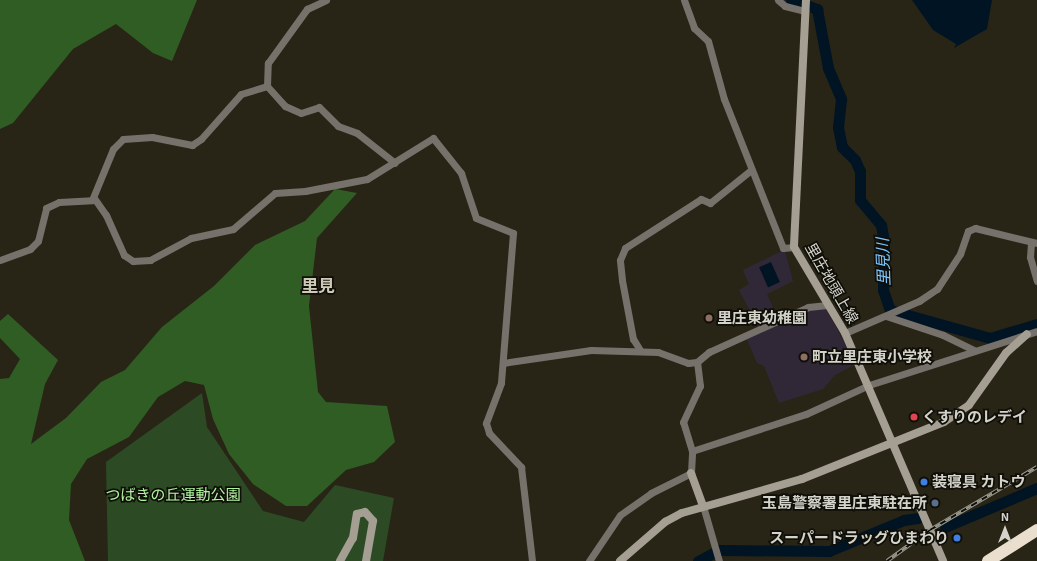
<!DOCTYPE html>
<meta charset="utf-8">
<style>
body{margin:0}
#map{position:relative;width:1037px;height:561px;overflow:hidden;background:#282517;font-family:"Exo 2","Noto Sans JP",sans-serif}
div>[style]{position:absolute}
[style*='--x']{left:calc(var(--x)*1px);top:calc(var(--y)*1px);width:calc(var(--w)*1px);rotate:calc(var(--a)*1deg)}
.education>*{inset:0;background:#312837}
.green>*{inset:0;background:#2c4b24}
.forest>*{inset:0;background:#305d23}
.water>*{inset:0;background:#011423;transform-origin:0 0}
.river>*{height:11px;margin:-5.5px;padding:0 5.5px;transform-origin:5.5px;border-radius:5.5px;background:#011423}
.street>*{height:7px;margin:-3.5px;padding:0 3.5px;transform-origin:3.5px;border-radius:3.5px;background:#76726b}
.secondary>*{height:8px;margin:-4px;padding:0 4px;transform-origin:4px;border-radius:4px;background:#a59e93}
.highway>*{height:12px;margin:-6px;padding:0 6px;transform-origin:6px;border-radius:6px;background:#eadfce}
.rail>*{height:3.5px;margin-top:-1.75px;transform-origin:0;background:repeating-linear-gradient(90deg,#0f0e08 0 6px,#9a998e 0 12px);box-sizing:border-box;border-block:1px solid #9a998e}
.dots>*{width:11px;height:11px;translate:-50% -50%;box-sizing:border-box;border:2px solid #0f0e08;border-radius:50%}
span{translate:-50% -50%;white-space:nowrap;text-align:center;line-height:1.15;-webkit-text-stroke:3.5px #0f0e08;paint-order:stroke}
.street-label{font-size:15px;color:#d4d3ca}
.poi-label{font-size:15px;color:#d4d3ca;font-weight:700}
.left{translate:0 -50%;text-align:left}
.right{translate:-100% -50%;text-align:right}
.park-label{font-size:15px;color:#b1f4a0}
.water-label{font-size:16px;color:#7fc7fc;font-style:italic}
.quarter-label{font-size:17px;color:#cdcab7;font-weight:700}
.north{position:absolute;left:985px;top:509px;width:40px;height:40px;-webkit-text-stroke:3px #0f0e08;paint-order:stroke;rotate:0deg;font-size:11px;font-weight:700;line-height:16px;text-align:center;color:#d4d3ca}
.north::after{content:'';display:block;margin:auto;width:14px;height:18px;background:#d4d3ca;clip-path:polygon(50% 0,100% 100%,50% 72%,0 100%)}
</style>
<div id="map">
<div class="education">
<div style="clip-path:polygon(782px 251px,785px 251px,793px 281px,767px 294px,778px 319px,759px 328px,739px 290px,749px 284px,743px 270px)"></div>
<div style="clip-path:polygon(814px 307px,825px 307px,856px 364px,835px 375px,823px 389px,779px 403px,764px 366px,757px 363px,746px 337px)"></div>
</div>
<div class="green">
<div style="clip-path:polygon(202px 393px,207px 427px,263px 511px,304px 522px,335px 485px,394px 498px,383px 561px,108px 561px,106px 462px)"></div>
</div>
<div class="forest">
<div style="clip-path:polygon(0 0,197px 0,172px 61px,153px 53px,116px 24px,73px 49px,13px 123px,0 129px)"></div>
<div style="clip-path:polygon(335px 189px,357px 193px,317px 238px,309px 306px,318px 392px,326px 402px,387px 406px,395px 442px,374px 462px,346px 470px,307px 506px,286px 506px,253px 484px,229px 454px,213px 419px,204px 385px,185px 381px,158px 397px,129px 437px,87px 459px,71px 484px,69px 520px,85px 561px,0 561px,0 379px,9px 378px,20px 359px,0 338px,0 321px,8px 314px,58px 360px,45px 384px,31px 444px,66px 418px,101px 382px,125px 370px,162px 327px,214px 286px,255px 245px,305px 221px)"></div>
</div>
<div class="water">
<div style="clip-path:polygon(912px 0,992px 0,987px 29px,954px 48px,956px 44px,933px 30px)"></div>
<div style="left:771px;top:262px;width:22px;height:13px;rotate:66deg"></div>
</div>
<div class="river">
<div style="--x:791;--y:0;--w:28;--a:19"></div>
<div style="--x:817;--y:9;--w:60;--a:79.4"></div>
<div style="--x:828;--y:68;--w:34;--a:67"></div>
<div style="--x:841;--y:99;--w:28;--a:96"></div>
<div style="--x:838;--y:127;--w:20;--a:79"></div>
<div style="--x:842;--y:147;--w:18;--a:45"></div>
<div style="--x:855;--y:160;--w:12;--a:66"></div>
<div style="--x:860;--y:171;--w:29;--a:90"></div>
<div style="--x:860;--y:200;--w:33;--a:50"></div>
<div style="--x:881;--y:225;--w:17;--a:80"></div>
<div style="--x:884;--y:242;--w:48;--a:91.2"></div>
<div style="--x:883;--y:290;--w:21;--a:71"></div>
<div style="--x:890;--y:310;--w:104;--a:15.6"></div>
<div style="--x:990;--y:338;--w:49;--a:-16.6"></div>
<div style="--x:945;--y:527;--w:100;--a:-23"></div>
<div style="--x:698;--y:561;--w:24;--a:-28"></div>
<div style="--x:719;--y:550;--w:110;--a:0.5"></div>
<div style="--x:829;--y:551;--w:81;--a:-22.5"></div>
<div style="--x:904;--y:520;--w:14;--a:-8"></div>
</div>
<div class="street">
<div style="--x:684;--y:0;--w:30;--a:70"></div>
<div style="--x:694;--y:28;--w:19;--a:43"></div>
<div style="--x:708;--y:41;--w:60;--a:74.6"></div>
<div style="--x:724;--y:99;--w:160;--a:68.4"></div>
<div style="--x:783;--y:248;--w:11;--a:-5"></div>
<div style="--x:778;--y:0;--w:9;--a:41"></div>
<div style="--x:785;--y:6;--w:21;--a:14"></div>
<div style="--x:267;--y:86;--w:27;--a:48"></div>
<div style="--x:285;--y:106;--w:17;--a:24"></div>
<div style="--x:301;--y:113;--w:19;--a:-18"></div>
<div style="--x:319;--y:107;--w:27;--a:45"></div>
<div style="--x:338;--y:126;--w:20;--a:20"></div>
<div style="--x:357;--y:133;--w:48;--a:38.3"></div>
<div style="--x:94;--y:198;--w:21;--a:55"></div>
<div style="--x:106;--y:215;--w:44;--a:65.8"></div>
<div style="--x:124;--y:255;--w:11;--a:34"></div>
<div style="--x:133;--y:261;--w:17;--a:-3"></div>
<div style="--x:150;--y:260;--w:47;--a:-28.2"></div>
<div style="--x:191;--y:238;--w:43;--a:-12.1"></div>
<div style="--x:233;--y:229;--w:55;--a:-40.6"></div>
<div style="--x:275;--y:193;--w:30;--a:-4"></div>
<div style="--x:305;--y:191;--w:63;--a:-11"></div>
<div style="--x:367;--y:179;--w:78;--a:-31.8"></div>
<div style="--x:433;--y:138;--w:45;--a:51.3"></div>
<div style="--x:461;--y:173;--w:47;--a:71.6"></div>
<div style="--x:476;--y:218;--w:40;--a:22"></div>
<div style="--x:513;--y:233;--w:150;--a:94.6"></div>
<div style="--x:501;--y:383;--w:43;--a:110.6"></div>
<div style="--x:486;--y:423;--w:10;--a:73"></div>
<div style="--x:489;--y:433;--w:47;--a:46.7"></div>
<div style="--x:521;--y:467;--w:95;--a:83.3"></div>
<div style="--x:1031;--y:243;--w:14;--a:94"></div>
<div style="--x:1030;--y:257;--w:25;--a:74"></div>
<div style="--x:0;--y:260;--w:32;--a:-20"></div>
<div style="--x:30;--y:249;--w:11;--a:-45"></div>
<div style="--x:38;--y:241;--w:34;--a:-76"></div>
<div style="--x:46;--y:208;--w:14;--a:-25"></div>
<div style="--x:59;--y:202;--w:33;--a:-3"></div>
<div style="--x:92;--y:200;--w:55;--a:-67.6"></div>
<div style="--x:113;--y:149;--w:14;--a:-45"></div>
<div style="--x:123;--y:139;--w:29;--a:-4"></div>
<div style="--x:152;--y:137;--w:41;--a:11.3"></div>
<div style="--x:192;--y:145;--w:11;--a:-34"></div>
<div style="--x:201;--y:139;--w:60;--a:-48.4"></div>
<div style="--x:241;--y:94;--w:27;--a:-17"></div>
<div style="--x:267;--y:86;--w:23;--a:-88"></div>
<div style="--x:268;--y:63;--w:67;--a:-54.2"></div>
<div style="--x:307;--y:9;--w:21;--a:-25"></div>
<div style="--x:886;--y:316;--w:60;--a:18.4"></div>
<div style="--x:943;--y:335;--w:34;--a:26"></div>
<div style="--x:845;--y:333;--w:81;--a:-23.4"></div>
<div style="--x:919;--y:301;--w:22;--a:-34"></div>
<div style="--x:937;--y:289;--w:42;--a:-56.7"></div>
<div style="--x:960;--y:254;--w:24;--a:-71"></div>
<div style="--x:968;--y:231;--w:8;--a:-23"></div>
<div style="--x:975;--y:228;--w:64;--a:13.6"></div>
<div style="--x:640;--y:350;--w:13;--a:-122"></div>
<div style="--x:633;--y:339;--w:60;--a:-100.6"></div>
<div style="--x:622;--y:280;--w:20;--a:-96"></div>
<div style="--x:620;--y:260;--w:13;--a:-67"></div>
<div style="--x:625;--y:248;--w:90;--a:-32.8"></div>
<div style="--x:701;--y:199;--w:10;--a:24"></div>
<div style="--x:710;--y:203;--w:53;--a:-38.8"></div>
<div style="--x:503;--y:363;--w:89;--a:-8.4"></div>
<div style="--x:591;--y:350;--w:67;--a:1.7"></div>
<div style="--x:658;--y:352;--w:32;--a:20"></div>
<div style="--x:688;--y:363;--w:9;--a:-6"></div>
<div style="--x:697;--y:362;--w:16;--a:-40"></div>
<div style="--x:709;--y:352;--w:109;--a:-24.4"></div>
<div style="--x:808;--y:307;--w:19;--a:-6"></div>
<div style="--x:692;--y:451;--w:120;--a:-18"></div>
<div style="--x:806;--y:414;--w:69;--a:-24.7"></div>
<div style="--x:869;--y:385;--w:176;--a:-17.8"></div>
<div style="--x:703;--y:506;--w:57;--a:73.8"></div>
<div style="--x:589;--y:561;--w:55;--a:-56"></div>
<div style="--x:620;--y:515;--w:38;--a:-35"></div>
<div style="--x:651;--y:493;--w:45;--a:-26.6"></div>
<div style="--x:691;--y:473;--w:22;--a:-87"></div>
<div style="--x:692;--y:451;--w:30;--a:-107"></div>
<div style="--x:683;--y:422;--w:40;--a:-65"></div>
<div style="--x:700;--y:386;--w:24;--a:-97"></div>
</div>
<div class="secondary">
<div style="--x:806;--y:0;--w:247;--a:92.8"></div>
<div style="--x:794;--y:247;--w:100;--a:59.3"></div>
<div style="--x:845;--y:333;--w:248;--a:66.7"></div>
<div style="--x:691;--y:473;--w:35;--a:70"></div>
<div style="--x:340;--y:561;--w:26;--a:-61"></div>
<div style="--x:353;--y:538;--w:24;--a:-81"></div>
<div style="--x:357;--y:514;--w:8;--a:-14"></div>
<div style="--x:365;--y:512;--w:12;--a:48"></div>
<div style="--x:373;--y:521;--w:41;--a:99.9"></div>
<div style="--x:620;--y:561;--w:60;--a:-40.9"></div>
<div style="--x:665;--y:522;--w:19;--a:-28"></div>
<div style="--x:682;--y:513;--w:125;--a:-15.8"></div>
<div style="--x:802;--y:479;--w:153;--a:-21.9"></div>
<div style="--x:944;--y:422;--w:30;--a:-34"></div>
<div style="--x:969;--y:405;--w:64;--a:-54.6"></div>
<div style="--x:1006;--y:353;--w:28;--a:-42"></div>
</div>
<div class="highway">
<div style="--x:988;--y:561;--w:58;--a:-32.3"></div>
</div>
<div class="rail">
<div style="--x:887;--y:561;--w:53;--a:-35.8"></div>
<div style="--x:930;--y:530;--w:124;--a:-30.5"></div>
</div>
<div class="dots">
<div style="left:709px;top:318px;background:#8d6e63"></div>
<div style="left:804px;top:357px;background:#8d6e63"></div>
<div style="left:914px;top:417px;background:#e0444e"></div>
<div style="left:924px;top:482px;background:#3f7fe0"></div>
<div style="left:935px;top:503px;background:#5c6f8a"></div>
<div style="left:957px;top:538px;background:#3f7fe0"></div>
</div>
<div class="street-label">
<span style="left:832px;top:283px;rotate:60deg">里庄地頭上線</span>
</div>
<div class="poi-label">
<span class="left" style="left:717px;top:318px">里庄東幼稚園</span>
<span class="left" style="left:812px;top:357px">町立里庄東小学校</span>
<span class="left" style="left:922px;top:417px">くすりのレデイ</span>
<span class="left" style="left:932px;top:482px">装寝具 カトウ</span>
<span class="right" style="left:927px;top:503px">玉島警察署里庄東駐在所</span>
<span class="right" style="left:949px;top:538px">スーパードラッグひまわり</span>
</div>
<div class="park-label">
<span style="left:173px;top:495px">つばきの丘運動公園</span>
</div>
<div class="water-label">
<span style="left:883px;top:262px;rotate:-92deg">里見川</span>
</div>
<div class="quarter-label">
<span style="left:318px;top:286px">里見</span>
</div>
<div class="north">N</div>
</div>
